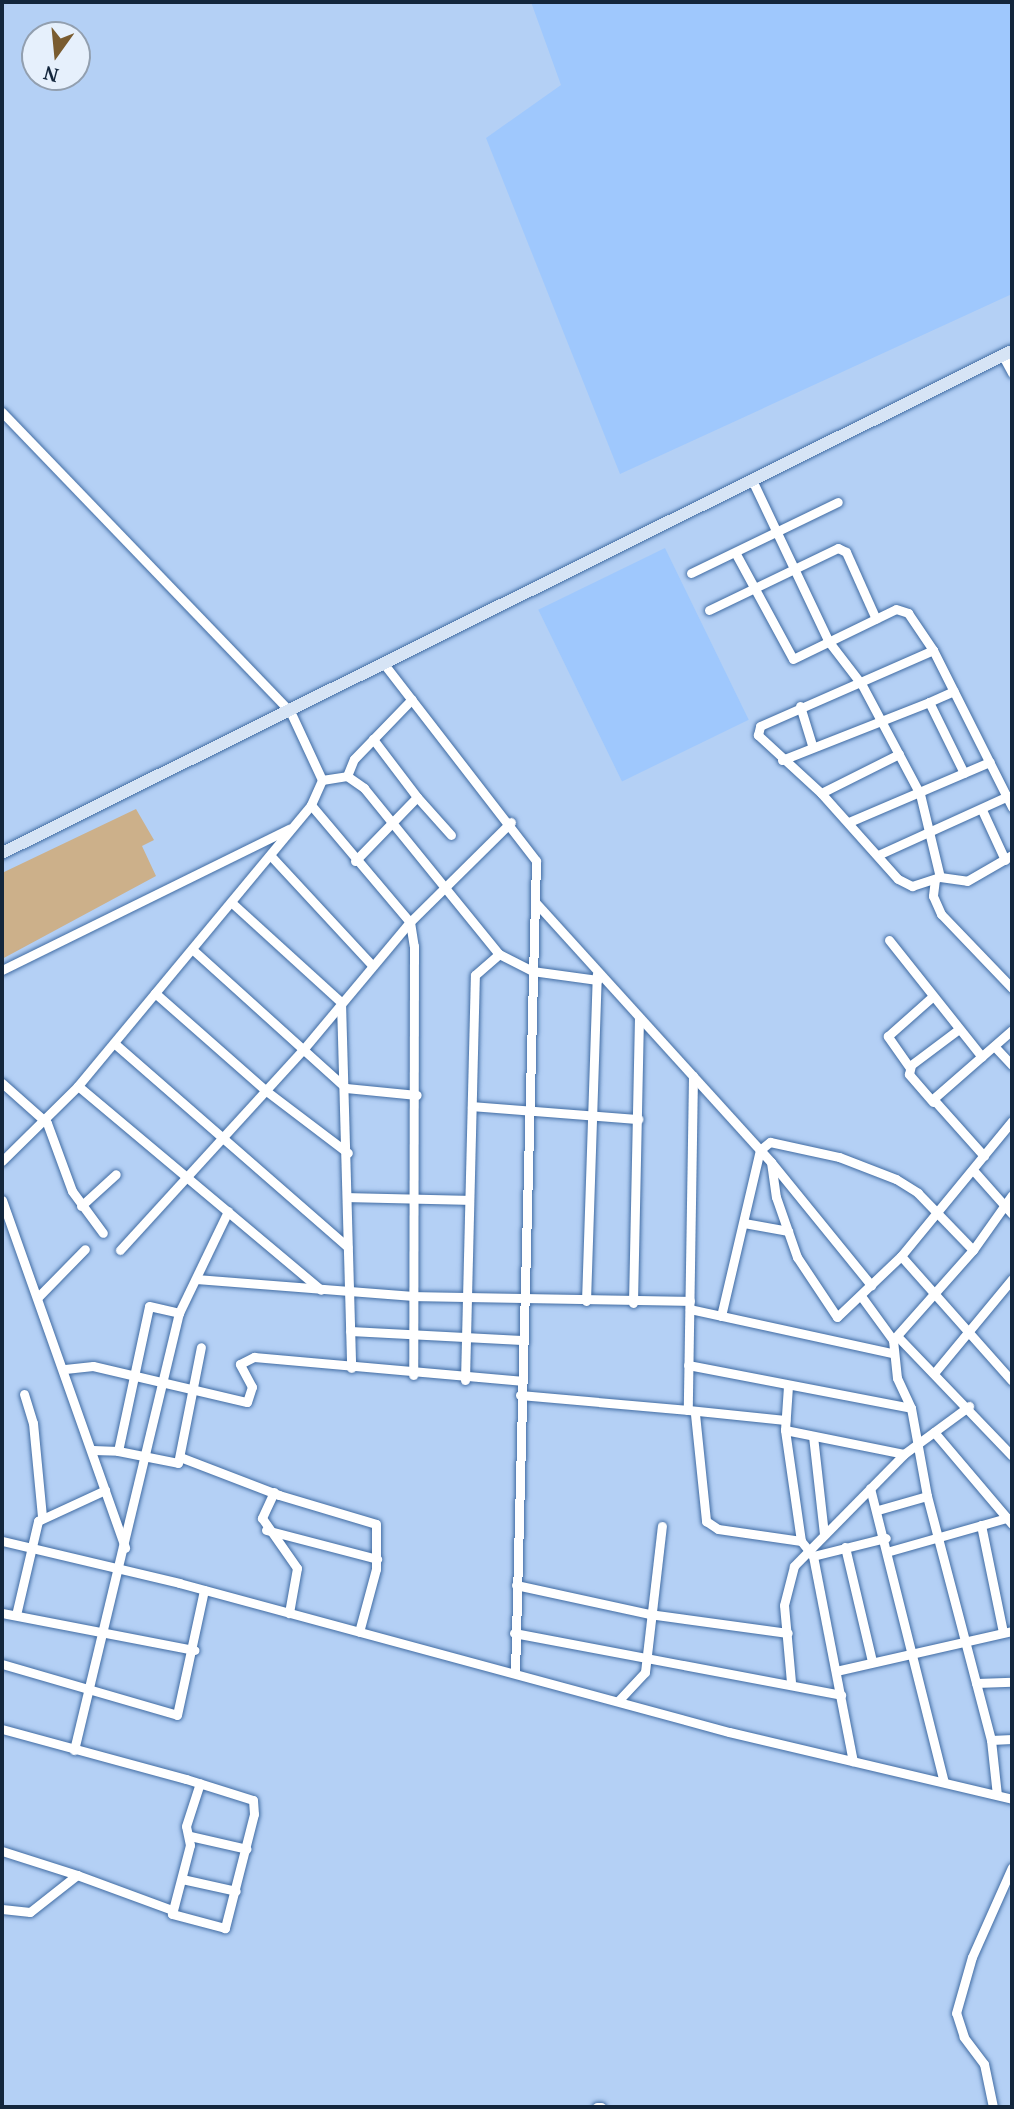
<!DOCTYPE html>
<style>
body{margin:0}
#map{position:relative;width:1014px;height:2109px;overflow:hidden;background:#b4d0f5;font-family:"PT Serif",serif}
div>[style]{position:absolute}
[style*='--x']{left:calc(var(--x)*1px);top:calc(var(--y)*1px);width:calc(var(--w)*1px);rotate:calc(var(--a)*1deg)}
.built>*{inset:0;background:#9fc8fd;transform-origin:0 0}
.green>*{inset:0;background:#ccb08a}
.roads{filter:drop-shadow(0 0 2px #416ca3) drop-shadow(0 0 2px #416ca3)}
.street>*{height:9px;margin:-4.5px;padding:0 4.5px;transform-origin:4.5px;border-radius:4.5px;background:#fff}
.secondary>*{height:12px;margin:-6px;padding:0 6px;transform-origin:6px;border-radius:6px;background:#d6e4f5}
span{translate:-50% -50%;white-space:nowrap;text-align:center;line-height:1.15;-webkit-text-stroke:5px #e6f0fc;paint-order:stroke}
.frame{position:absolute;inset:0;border:4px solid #13263c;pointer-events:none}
.north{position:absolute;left:21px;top:21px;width:70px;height:70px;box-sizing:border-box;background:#e6f0fc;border:2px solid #929faf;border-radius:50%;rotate:195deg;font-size:19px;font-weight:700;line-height:28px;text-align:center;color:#13263c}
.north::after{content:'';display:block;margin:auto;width:24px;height:32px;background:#7a5c30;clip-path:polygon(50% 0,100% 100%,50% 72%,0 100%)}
</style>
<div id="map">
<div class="built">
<div style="clip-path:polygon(531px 2px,1012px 2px,1012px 294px,620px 474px,486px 138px,561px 85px)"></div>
<div style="left:665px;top:548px;width:191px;height:141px;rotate:64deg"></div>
</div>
<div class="green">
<div style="clip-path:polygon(136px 809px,154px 840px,142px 846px,156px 876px,2px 959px,2px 873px)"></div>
</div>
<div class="roads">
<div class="street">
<div style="--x:1003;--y:356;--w:19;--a:62"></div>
<div style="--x:2;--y:412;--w:415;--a:46.1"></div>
<div style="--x:290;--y:711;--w:76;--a:65.1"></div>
<div style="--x:322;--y:780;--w:27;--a:114"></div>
<div style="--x:311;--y:805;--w:365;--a:129.7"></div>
<div style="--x:78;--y:1086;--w:107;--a:135.4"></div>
<div style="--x:752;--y:480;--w:179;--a:64.6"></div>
<div style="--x:829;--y:642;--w:54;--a:52.5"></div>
<div style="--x:862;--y:685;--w:123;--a:62"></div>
<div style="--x:920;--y:794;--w:85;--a:76.5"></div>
<div style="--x:736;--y:554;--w:119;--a:61.5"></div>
<div style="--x:793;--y:659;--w:114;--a:-25.9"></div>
<div style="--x:896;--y:609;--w:13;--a:18"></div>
<div style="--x:908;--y:613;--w:45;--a:56"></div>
<div style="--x:933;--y:650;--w:176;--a:63.3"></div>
<div style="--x:691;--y:573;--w:163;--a:-25.8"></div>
<div style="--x:709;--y:610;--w:143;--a:-25.7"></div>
<div style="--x:838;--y:548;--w:9;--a:27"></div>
<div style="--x:846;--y:552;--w:73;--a:65.9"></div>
<div style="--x:384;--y:664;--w:249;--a:52.3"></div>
<div style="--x:536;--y:861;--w:812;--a:91.48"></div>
<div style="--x:929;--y:702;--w:27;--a:-24"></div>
<div style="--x:800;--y:706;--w:41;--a:72.9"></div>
<div style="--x:899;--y:754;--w:87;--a:153.4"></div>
<div style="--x:821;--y:793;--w:115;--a:48.2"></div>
<div style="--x:898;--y:879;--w:16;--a:27"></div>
<div style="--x:912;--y:886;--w:29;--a:-18"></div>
<div style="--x:940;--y:877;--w:27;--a:8"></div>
<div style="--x:967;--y:881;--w:52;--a:-30"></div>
<div style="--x:782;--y:760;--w:158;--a:-21.5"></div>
<div style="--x:929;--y:702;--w:79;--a:63.8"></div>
<div style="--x:347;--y:776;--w:18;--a:-68"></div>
<div style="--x:354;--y:759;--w:83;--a:-46"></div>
<div style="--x:322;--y:780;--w:25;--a:-9"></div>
<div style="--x:347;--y:776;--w:21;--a:35"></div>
<div style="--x:364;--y:788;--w:214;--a:50.9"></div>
<div style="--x:821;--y:793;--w:86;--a:-137.4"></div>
<div style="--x:758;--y:735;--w:9;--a:-77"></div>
<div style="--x:760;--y:726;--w:189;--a:-23.7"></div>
<div style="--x:417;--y:797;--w:51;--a:48.2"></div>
<div style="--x:311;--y:805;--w:153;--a:49.8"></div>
<div style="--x:410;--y:922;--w:24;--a:81"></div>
<div style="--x:414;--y:946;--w:429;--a:90.1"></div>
<div style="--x:982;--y:810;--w:55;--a:65.3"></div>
<div style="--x:849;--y:822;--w:153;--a:-23.1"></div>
<div style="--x:270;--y:855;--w:150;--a:47.2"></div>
<div style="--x:878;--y:855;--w:143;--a:-24.4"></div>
<div style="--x:355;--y:861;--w:89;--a:-45.9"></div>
<div style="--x:417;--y:797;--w:73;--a:-127.2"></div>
<div style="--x:935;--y:879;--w:17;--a:97"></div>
<div style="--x:933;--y:896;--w:20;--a:66"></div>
<div style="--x:941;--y:914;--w:103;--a:46.2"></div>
<div style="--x:231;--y:902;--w:149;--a:42.3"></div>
<div style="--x:341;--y:1002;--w:366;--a:88.4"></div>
<div style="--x:537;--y:904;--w:348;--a:47.8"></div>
<div style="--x:771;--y:1162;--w:159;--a:50.9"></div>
<div style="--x:889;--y:940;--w:149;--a:51.5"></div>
<div style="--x:192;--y:949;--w:207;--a:42.1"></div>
<div style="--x:346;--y:1088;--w:71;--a:5.6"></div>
<div style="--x:2;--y:970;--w:320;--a:-26.2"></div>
<div style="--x:155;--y:993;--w:147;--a:41.4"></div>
<div style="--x:265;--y:1090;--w:104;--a:37.2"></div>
<div style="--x:114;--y:1043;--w:310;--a:41.1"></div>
<div style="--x:995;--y:1047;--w:25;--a:47"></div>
<div style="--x:910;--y:1068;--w:39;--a:-125"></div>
<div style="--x:888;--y:1036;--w:57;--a:-41.5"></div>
<div style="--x:693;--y:1076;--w:334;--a:90.9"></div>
<div style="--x:688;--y:1410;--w:98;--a:5.9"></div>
<div style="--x:2;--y:1083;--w:60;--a:41.6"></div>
<div style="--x:47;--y:1123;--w:72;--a:69.8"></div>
<div style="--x:72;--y:1191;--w:52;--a:53.6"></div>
<div style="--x:78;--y:1086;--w:317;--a:40"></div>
<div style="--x:933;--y:1102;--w:37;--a:-131"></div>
<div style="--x:909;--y:1074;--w:9;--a:-77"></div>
<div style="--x:911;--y:1065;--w:60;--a:-36.9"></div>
<div style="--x:472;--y:1106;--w:167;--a:4.5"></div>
<div style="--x:984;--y:1156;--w:76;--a:-131.8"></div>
<div style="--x:933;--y:1099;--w:105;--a:-41.1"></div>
<div style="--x:771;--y:1162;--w:35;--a:82"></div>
<div style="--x:776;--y:1197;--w:64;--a:70.7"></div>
<div style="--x:797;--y:1257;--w:72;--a:56.3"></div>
<div style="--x:837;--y:1317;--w:88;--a:-43.6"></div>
<div style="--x:901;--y:1256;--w:175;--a:-50.6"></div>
<div style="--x:973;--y:1170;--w:59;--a:48.4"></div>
<div style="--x:348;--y:1197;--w:121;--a:1.4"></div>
<div style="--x:2;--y:1200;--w:369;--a:70.5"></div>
<div style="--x:81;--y:1206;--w:47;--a:-42.4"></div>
<div style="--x:744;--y:1223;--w:45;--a:10.3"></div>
<div style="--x:120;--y:1250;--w:270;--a:-47.6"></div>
<div style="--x:302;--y:1051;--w:168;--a:-50.1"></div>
<div style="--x:410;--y:922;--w:142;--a:-44.7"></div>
<div style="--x:901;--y:1256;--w:167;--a:48.4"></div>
<div style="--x:196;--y:1279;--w:218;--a:4.5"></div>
<div style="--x:413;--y:1296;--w:277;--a:1"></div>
<div style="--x:861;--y:1296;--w:54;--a:54"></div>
<div style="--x:893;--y:1340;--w:38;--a:84"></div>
<div style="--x:897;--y:1378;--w:33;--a:65"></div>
<div style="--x:911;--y:1408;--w:89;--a:79.7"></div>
<div style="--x:927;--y:1496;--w:252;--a:75.3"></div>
<div style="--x:991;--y:1740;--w:55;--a:83.8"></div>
<div style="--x:38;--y:1297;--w:67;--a:-45.6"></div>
<div style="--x:586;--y:1301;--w:327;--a:-88.1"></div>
<div style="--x:633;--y:1303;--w:286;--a:-88.8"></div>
<div style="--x:690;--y:1309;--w:207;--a:12.3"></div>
<div style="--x:721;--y:1316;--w:171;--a:-76.8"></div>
<div style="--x:760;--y:1150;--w:13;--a:-39"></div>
<div style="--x:770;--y:1142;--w:71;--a:12.3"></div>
<div style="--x:839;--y:1157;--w:61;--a:21.1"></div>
<div style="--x:896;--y:1179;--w:26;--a:32"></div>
<div style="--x:918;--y:1193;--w:79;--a:46"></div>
<div style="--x:350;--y:1331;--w:172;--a:3"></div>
<div style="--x:899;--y:1338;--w:163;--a:46.2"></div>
<div style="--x:893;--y:1340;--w:120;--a:-48.4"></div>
<div style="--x:973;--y:1250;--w:67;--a:-54.7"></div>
<div style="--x:688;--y:1365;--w:227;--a:10.9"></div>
<div style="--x:65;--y:1369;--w:28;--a:-6"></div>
<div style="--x:93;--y:1366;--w:158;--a:13.2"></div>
<div style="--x:247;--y:1402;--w:16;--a:-72"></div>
<div style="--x:252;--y:1387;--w:26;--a:-118"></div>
<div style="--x:240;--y:1364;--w:16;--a:-27"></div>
<div style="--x:254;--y:1357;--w:268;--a:5.1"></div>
<div style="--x:935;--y:1372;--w:121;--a:-50.4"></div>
<div style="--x:465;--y:1380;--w:405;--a:-88.6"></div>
<div style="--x:475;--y:975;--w:32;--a:-41"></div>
<div style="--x:499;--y:954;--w:37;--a:27"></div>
<div style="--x:532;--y:971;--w:66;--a:7.9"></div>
<div style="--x:788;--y:1386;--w:44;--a:93.9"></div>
<div style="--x:785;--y:1430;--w:112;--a:81.8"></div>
<div style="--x:801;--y:1541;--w:19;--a:51"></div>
<div style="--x:813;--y:1556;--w:209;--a:79"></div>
<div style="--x:24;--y:1394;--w:30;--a:73"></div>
<div style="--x:33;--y:1423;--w:94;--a:84.5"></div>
<div style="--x:520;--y:1395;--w:169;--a:5.1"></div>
<div style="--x:695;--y:1414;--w:108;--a:84.1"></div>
<div style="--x:706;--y:1521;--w:14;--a:34"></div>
<div style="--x:718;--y:1529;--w:84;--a:8.2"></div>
<div style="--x:785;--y:1430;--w:121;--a:11.4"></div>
<div style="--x:934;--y:1432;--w:121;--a:49.7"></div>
<div style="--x:813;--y:1436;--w:99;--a:83.6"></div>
<div style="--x:93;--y:1450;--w:25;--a:2"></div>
<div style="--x:118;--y:1451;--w:148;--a:-77.9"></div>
<div style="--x:149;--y:1306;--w:31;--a:13"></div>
<div style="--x:118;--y:1451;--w:61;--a:11.3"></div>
<div style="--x:178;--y:1463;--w:118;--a:-78.8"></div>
<div style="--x:180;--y:1457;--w:106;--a:21"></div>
<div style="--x:279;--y:1495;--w:101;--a:16.6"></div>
<div style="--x:376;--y:1524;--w:45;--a:90"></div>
<div style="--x:376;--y:1569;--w:65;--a:105.1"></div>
<div style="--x:870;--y:1488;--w:303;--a:75.9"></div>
<div style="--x:274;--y:1492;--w:29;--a:115"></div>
<div style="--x:262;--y:1518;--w:61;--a:55"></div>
<div style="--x:297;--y:1568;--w:46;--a:100.1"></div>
<div style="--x:878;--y:1510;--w:51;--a:-15.9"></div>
<div style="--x:981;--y:1525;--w:109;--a:78.4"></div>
<div style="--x:266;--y:1530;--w:115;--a:14.6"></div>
<div style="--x:2;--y:1541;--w:182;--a:13.3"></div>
<div style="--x:179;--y:1583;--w:570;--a:15.16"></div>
<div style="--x:729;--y:1732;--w:291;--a:13.3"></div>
<div style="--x:845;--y:1547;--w:117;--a:76.7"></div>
<div style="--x:890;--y:1551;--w:122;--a:-15.8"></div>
<div style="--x:813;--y:1556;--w:75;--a:-13.9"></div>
<div style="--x:516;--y:1585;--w:136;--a:12.3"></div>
<div style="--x:649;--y:1614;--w:140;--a:7.8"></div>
<div style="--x:2;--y:1613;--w:196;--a:10.9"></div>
<div style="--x:16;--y:1615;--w:97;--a:-76.8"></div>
<div style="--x:38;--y:1521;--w:74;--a:-24.8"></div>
<div style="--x:514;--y:1633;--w:333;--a:10.7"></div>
<div style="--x:2;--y:1664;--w:182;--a:16.2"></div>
<div style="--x:177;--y:1715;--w:128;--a:-77.8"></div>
<div style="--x:836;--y:1671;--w:180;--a:-12.8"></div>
<div style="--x:791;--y:1682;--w:77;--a:-95.2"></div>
<div style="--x:784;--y:1605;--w:40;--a:-75.6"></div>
<div style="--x:794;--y:1566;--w:157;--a:-45.5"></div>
<div style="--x:904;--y:1454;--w:81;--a:-36.4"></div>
<div style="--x:976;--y:1683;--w:36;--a:-2"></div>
<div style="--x:619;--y:1700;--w:38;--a:-47"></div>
<div style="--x:645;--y:1672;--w:147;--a:-83.4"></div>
<div style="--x:2;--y:1729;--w:191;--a:15.2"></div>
<div style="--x:186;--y:1779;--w:70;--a:17.4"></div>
<div style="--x:253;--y:1800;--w:14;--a:86"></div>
<div style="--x:254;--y:1814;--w:118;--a:104.3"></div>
<div style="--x:225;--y:1928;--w:55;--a:-165.2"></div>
<div style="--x:172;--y:1914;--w:71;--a:-75.4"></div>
<div style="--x:190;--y:1845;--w:19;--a:-102"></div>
<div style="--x:186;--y:1826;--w:45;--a:-72"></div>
<div style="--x:991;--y:1740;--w:21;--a:-3"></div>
<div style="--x:74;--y:1750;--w:449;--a:-76.5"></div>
<div style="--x:179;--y:1313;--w:113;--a:-64.3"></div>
<div style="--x:190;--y:1836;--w:58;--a:12.8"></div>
<div style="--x:2;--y:1851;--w:79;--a:17.7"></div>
<div style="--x:182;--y:1879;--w:55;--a:12.5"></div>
<div style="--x:2;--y:1909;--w:28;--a:6"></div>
<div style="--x:30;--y:1912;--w:60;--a:-38.2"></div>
<div style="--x:77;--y:1875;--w:101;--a:20.2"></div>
<div style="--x:597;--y:2107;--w:4;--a:0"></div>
<div style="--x:993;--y:2107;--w:44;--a:-101.8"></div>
<div style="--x:984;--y:2064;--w:34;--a:-127"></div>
<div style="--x:964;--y:2037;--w:25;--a:-108"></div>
<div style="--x:956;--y:2013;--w:58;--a:-74.1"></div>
<div style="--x:972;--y:1957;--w:98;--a:-66"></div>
</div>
<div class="secondary">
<div style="--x:2;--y:853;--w:1128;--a:-26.43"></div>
</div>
</div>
<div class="frame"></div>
<div class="north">N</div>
</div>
